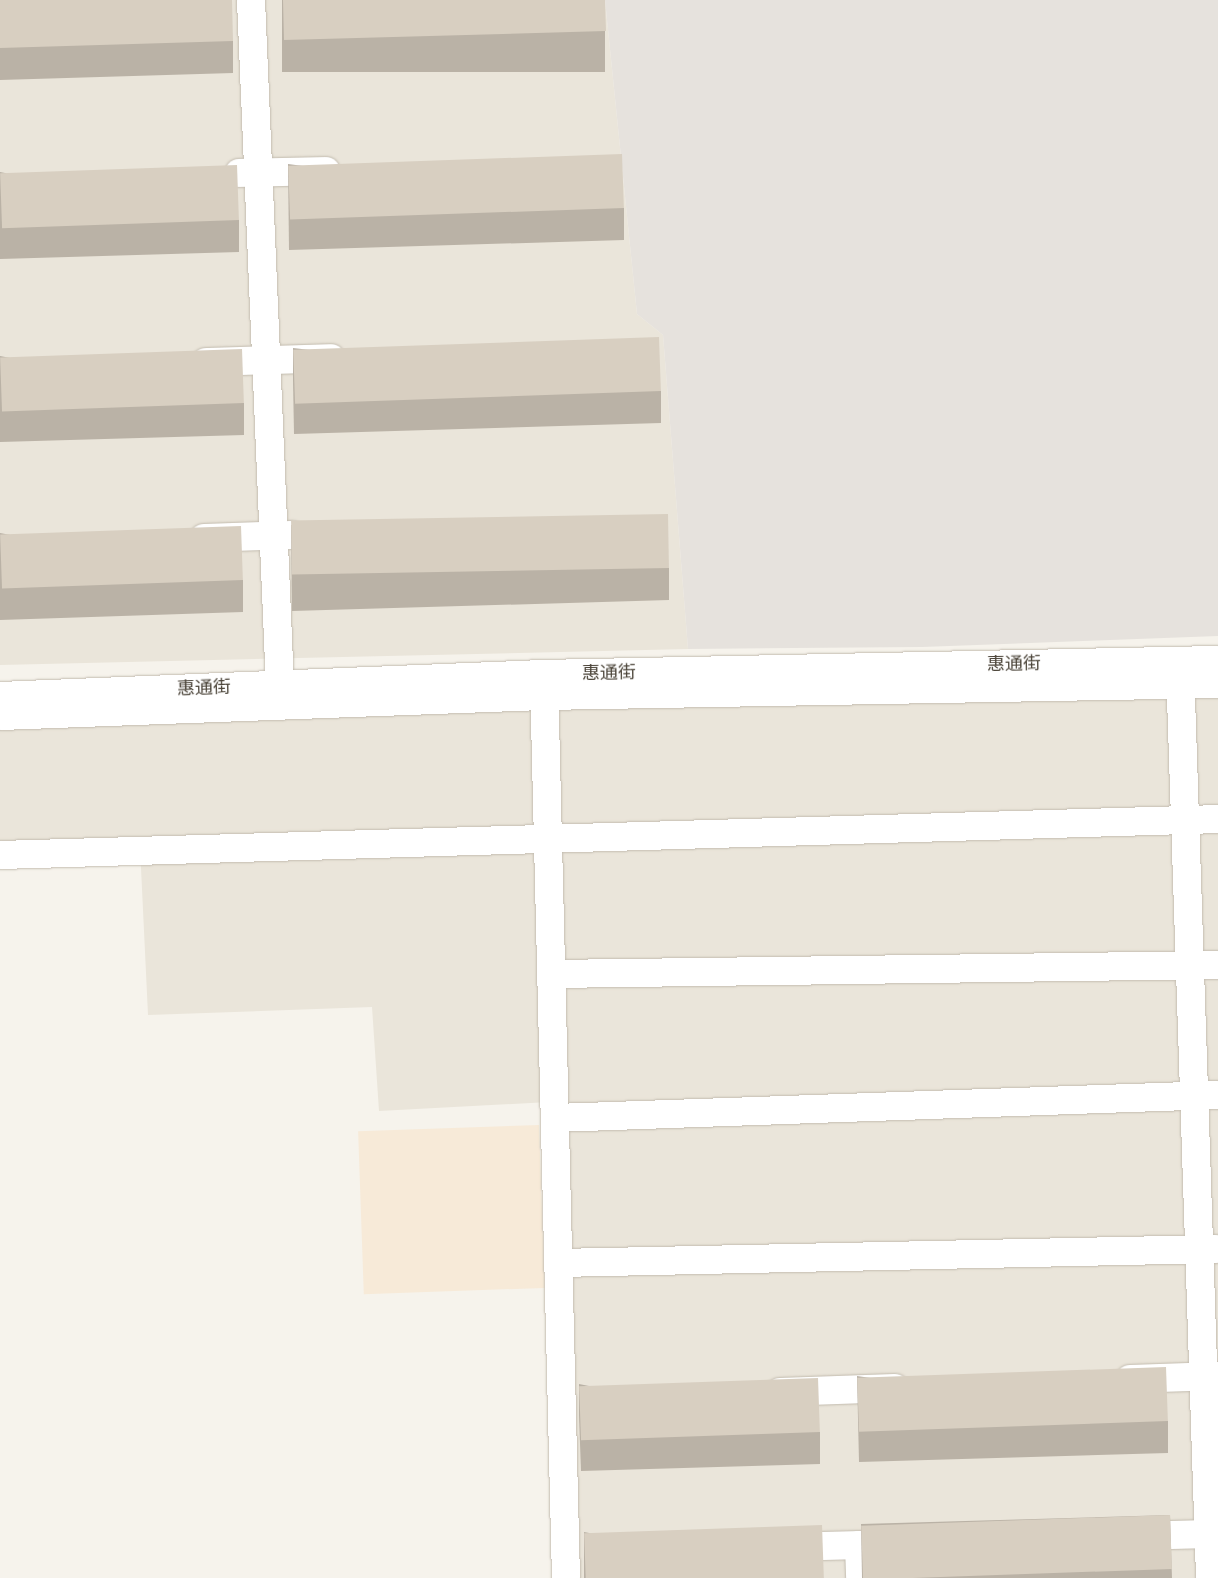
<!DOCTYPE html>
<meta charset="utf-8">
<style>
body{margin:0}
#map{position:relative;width:1218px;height:1578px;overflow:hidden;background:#f6f3ec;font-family:Rubik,"Noto Sans SC",sans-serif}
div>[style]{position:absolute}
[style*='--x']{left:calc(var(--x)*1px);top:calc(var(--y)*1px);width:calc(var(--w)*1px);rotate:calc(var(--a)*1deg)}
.residential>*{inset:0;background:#eae5da}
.commercial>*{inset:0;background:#f7ead8;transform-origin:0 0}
.industrial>*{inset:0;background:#e6e2dd}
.roads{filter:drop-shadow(0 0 1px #c2bbae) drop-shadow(0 0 1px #c2bbae)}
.minor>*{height:28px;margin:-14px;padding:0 14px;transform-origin:14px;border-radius:14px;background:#fff}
.wall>*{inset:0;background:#bab2a6;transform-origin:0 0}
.building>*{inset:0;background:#d8cfc1;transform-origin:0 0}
span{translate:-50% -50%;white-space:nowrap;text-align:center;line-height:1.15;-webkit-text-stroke:4.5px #fff;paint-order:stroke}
.street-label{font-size:18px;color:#4b4439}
</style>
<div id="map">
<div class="residential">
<div style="clip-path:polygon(0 0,605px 0,637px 314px,663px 335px,688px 649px,0 665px)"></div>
<div style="clip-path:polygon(1218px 687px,1218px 1578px,580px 1578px,567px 1101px,379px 1111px,372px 1007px,148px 1015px,140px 847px,0 849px,0 719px)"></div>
</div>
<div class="commercial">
<div style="left:539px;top:1125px;width:163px;height:181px;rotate:88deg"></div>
</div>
<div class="industrial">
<div style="clip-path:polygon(605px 0,1218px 0,1218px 636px,922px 647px,688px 649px,663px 335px,637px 314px)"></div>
</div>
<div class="roads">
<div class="minor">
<div style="--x:251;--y:0;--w:686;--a:87.58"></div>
<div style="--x:239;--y:173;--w:87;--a:-1.3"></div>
<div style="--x:206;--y:362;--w:125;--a:-1.8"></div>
<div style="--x:204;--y:538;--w:87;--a:-2"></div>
<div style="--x:1180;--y:667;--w:911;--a:88.11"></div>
<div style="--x:544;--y:678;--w:900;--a:88.6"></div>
<div style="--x:0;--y:696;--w:543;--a:-2.32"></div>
<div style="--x:543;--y:674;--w:675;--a:-1.19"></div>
<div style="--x:0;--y:716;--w:544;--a:-2.11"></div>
<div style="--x:544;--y:696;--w:674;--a:-1.02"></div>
<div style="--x:0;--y:855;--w:1219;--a:-1.69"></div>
<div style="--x:551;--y:974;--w:667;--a:-0.77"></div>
<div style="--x:555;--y:1118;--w:663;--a:-1.99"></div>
<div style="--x:558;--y:1263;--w:658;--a:-1.22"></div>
<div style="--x:1130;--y:1379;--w:88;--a:-2"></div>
<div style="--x:780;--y:1392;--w:115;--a:-2"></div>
<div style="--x:1134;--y:1536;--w:75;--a:-1.5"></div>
<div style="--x:1209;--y:1534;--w:11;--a:-34"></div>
<div style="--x:859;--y:1545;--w:33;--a:88"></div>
<div style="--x:786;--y:1547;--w:112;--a:-1.5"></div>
</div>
</div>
<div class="wall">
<div style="clip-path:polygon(0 0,233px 41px,233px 73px,0 80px)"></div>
<div style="left:282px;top:0;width:323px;height:72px"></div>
<div style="clip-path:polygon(288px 164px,624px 208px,624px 240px,289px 250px)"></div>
<div style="clip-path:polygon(0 172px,239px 220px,239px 252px,0 259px)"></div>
<div style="clip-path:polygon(293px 348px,661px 391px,661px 423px,294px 434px,293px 380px)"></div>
<div style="clip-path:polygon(0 356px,244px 403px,244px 435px,0 442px)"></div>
<div style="clip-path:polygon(291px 525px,669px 568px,669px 600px,292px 611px)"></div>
<div style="clip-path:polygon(0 533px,243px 580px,243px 612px,0 620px)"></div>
<div style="clip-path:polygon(857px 1376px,1168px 1421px,1168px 1453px,859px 1462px)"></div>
<div style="clip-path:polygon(579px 1384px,820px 1432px,820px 1464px,581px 1471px,579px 1416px)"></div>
<div style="clip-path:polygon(1170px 1515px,1172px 1578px,862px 1578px,861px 1524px)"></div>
<div style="clip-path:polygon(584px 1532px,824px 1578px,584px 1578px)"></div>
</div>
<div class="building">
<div style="clip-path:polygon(0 0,232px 0,233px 41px,0 48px)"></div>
<div style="clip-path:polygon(283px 0,605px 0,606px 31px,284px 40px)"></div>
<div style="left:622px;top:154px;width:54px;height:334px;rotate:88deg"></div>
<div style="left:237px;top:165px;width:55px;height:237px;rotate:88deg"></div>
<div style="left:659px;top:337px;width:54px;height:366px;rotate:88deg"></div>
<div style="left:242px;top:349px;width:54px;height:242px;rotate:88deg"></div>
<div style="left:668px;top:514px;width:54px;height:377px;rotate:89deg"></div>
<div style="left:241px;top:526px;width:54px;height:241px;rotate:88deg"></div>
<div style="left:1166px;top:1367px;width:54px;height:309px;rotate:88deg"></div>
<div style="left:818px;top:1378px;width:54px;height:239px;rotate:88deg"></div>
<div style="left:1170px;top:1515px;width:54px;height:309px;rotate:88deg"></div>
<div style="left:822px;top:1525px;width:53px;height:238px;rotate:88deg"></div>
</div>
<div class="street-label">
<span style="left:1014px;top:664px;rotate:-1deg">惠通街</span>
<span style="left:609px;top:673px;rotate:-1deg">惠通街</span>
<span style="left:204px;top:688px;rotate:-2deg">惠通街</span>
</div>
</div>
